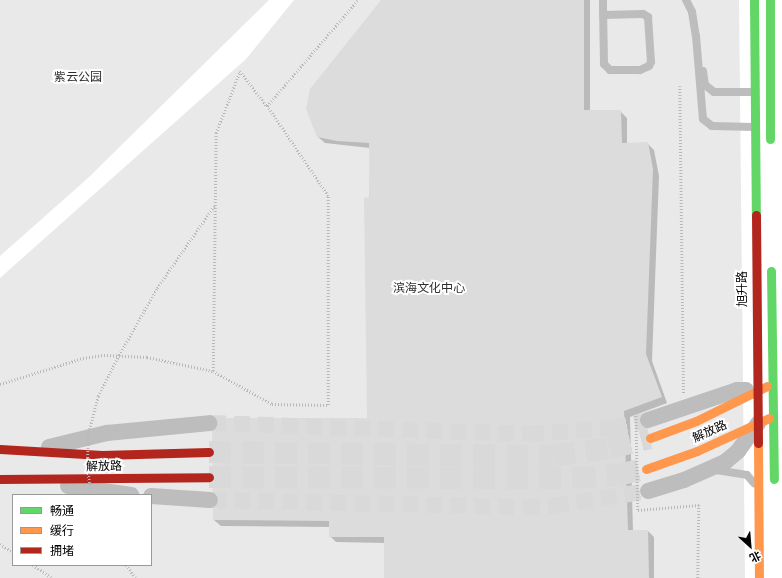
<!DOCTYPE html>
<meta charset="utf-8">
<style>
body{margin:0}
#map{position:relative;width:782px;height:578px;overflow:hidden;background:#fff;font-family:"Archivo Narrow","Noto Sans SC",sans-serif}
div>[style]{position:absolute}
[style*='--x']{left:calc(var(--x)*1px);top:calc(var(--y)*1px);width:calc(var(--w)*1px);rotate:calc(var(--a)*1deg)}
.green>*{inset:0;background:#e9e9e9}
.shadow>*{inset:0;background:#0003}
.building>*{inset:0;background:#dcdcdc}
.street-tunnel>*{height:16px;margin-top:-8px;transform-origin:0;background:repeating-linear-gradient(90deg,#d9d9d9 0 16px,transparent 0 24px)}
.secondary-tunnel>*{height:22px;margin-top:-11px;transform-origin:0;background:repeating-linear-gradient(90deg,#d9d9d9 0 22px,transparent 0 33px)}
.path>*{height:2.5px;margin-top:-1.25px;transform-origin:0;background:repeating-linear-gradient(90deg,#b8b8b8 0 1px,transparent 0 3px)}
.lane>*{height:8px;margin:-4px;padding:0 4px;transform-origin:4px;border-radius:4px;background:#bdbdbd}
.street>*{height:16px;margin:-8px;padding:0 8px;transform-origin:8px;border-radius:8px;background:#bdbdbd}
.fast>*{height:9px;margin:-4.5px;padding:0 4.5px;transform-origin:4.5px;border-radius:4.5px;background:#63d668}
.slow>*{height:9px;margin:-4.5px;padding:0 4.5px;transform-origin:4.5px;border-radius:4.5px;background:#ff974d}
.jam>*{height:9px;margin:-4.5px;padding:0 4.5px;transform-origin:4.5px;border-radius:4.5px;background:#b3261e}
.path-bridge>*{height:2.5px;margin-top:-1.25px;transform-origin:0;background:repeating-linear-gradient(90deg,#b8b8b8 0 1px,transparent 0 3px)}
span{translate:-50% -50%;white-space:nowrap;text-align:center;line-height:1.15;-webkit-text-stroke:4px #fff;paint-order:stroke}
.park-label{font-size:12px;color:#2e2e2e}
.street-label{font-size:12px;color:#000}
.legend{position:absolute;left:12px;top:494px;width:140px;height:72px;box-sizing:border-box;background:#fff;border:1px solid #999;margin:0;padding:5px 7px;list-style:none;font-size:12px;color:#000}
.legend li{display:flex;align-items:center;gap:8px;height:20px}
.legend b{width:20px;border:1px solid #999}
.north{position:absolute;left:730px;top:526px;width:40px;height:40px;-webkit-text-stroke:3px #fff;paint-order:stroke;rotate:154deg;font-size:11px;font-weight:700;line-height:16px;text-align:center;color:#000}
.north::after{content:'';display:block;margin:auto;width:14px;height:18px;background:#000;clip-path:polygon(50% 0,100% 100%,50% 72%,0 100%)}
</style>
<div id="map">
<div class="green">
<div style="clip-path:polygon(0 0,269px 0,88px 178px,0 256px)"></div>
<div style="clip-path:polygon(evenodd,294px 0,739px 0,745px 578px,0 578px,0 278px,246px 59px,294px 0,13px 495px,151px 495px,151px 565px,13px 565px,13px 495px)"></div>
</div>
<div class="shadow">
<div style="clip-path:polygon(383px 0,590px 0,590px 111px,620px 111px,627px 118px,627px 144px,647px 143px,654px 150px,659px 176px,652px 361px,667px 403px,630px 417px,633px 531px,648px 531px,654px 537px,654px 578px,385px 578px,385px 543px,336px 542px,330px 536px,330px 527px,221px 526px,214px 520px,213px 419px,368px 419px,370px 148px,325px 143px,318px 137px)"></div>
</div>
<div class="building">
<div style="clip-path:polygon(381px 0,584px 0,584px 110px,621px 110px,622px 143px,648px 142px,653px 169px,646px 354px,662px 397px,624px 411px,628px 530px,648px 530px,649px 578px,384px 578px,384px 537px,329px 537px,329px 521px,213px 520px,212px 418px,367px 418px,364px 198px,370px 197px,369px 143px,337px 141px,317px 137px,306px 109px,310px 89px)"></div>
</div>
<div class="street-tunnel">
<div style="--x:210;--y:423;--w:318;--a:2"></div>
<div style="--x:528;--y:434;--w:83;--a:-4.1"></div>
<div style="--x:611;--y:428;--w:38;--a:-12"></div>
<div style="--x:210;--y:500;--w:314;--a:1.3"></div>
<div style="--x:524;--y:507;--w:29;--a:-2"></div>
<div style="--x:553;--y:506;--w:96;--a:-9"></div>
</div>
<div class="secondary-tunnel">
<div style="--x:209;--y:452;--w:344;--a:0.7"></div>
<div style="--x:553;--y:456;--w:57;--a:-8.1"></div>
<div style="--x:609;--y:448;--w:42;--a:-13.7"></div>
<div style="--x:209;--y:477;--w:365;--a:0.2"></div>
<div style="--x:574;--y:478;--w:43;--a:-4"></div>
<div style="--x:617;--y:475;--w:30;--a:-12"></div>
</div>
<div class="path">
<div style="--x:680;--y:86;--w:307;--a:89.3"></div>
<div style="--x:119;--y:355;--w:77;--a:-60.4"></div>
<div style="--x:157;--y:288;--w:100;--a:-55.2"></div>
<div style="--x:213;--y:371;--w:238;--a:-89.3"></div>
<div style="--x:216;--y:133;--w:66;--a:-68.8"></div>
<div style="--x:240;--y:71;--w:44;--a:52.4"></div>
<div style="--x:0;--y:384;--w:87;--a:-17.4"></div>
<div style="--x:83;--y:358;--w:21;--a:-8"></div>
<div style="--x:104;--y:355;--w:43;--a:2.7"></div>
<div style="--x:147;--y:357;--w:67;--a:12"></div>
<div style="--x:213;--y:371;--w:68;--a:29.2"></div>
<div style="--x:272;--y:404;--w:56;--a:1"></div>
<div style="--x:328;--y:405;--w:209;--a:-90"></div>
<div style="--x:328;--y:196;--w:109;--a:-124.1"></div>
<div style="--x:267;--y:106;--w:140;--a:-49.4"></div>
<div style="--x:638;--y:510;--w:61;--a:-4.7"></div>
<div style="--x:699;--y:505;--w:73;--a:90.8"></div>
<div style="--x:0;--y:544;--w:15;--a:32"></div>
<div style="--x:33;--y:565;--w:23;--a:34"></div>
<div style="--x:126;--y:565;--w:16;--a:52"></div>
</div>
<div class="lane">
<div style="--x:686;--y:0;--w:13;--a:63"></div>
<div style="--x:692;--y:12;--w:24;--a:81"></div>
<div style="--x:696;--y:36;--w:83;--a:85.2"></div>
<div style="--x:703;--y:119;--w:11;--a:38"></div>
<div style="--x:712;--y:126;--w:42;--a:1.4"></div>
<div style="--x:603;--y:15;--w:40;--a:-1.4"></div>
<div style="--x:643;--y:14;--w:6;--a:31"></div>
<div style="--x:648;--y:17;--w:45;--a:86.2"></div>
<div style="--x:651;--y:62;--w:4;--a:117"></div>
<div style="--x:649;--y:66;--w:10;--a:156"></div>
<div style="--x:640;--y:70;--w:30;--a:180"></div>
<div style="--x:610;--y:70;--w:8;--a:-135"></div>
<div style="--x:604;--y:64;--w:59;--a:-91"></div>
<div style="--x:603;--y:5;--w:5;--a:-90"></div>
<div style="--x:703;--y:71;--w:14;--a:82"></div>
<div style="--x:705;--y:85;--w:11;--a:38"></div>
<div style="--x:714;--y:92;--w:41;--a:0"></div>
<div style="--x:716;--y:470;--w:31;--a:9"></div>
<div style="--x:747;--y:475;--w:11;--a:49"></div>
</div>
<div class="street">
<div style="--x:648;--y:420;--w:94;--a:-18.6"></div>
<div style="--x:737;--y:390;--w:9;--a:0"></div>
<div style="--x:49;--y:447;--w:60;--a:-13.6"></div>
<div style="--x:107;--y:433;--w:103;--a:-5.5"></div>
<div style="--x:68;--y:486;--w:64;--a:8.1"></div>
<div style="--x:648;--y:491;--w:38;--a:-17"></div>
<div style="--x:684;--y:480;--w:45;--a:-23.7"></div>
<div style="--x:725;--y:462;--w:17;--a:-40"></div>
<div style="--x:738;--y:451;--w:34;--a:-54"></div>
<div style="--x:151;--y:496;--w:59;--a:3.9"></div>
</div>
<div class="fast">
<div style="--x:754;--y:0;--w:215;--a:89.5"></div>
<div style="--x:770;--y:0;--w:139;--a:90"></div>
<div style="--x:771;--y:271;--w:208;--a:89.2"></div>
</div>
<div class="slow">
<div style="--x:650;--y:438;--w:49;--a:-20.3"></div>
<div style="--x:696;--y:421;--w:79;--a:-26.2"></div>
<div style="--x:758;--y:443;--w:135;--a:89.6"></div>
<div style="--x:646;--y:469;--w:54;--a:-19.4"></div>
<div style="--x:697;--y:451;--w:79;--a:-24.6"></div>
</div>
<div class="jam">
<div style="--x:756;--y:215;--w:228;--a:89.5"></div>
<div style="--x:0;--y:449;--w:102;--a:3.4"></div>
<div style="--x:102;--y:455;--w:107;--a:-1.6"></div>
<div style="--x:0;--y:479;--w:209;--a:-0.5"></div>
</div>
<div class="path-bridge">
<div style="--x:636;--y:407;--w:103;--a:88.9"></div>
<div style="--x:91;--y:495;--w:28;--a:-98"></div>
<div style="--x:87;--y:467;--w:32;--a:-88"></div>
<div style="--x:88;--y:435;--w:40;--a:-75.6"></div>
<div style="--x:98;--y:396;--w:46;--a:-62.9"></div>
</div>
<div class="park-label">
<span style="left:78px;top:78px">紫云公园</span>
<span style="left:429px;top:289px">滨海文化中心</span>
</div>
<div class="street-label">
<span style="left:743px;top:289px;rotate:-90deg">旭升路</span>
<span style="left:710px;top:432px;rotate:-24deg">解放路</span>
<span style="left:104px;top:467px;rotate:-1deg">解放路</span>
</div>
<ul class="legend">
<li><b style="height:5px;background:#63d668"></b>畅通</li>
<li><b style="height:5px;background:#ff974d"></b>缓行</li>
<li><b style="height:5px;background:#b3261e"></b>拥堵</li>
</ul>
<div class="north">北</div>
</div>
